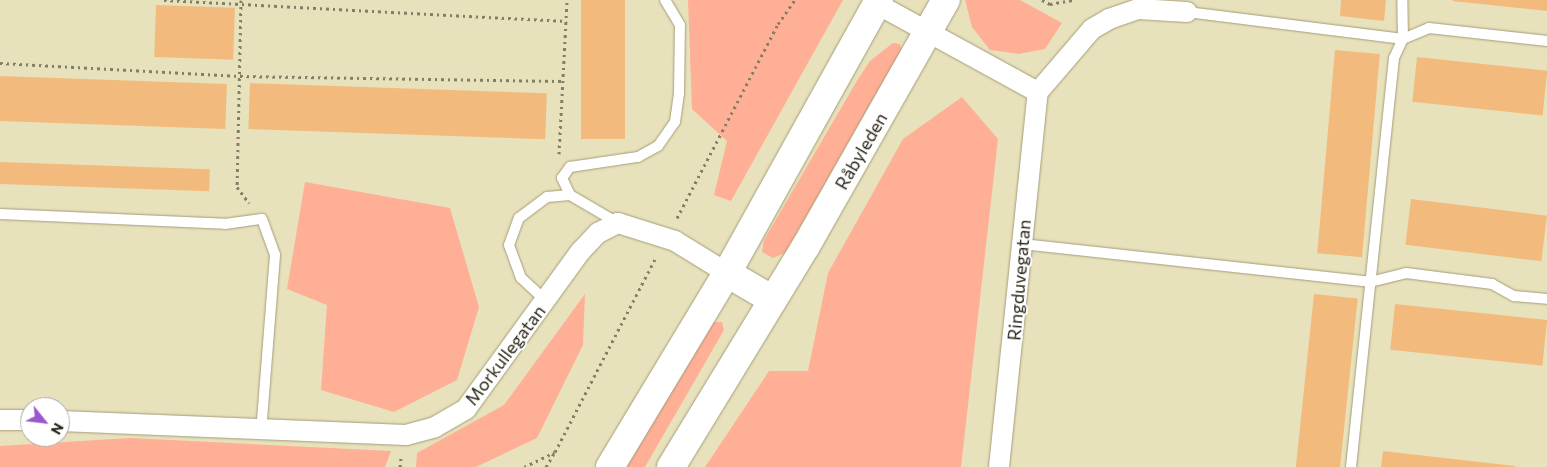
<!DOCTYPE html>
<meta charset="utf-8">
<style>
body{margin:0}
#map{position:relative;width:1547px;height:467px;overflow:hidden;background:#e8e2bc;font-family:Commissioner,sans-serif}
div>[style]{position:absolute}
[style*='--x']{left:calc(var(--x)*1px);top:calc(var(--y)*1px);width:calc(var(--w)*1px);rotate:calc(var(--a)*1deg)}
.green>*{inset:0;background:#feaf95}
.building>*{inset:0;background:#f2bb7d;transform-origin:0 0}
.path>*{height:3px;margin-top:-1.5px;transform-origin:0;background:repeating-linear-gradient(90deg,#837f66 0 2.5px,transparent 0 6.5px)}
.roads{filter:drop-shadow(0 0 1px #a39d7a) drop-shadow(0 0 1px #a39d7a)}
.lane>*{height:10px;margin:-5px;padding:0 5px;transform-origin:5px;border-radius:5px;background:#fff}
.street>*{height:20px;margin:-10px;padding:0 10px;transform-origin:10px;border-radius:10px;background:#fff}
.secondary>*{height:28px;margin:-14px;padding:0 14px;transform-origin:14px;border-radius:14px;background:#fff}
span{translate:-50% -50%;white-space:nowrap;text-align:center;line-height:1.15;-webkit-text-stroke:4px #fff;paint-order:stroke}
.street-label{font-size:18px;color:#2a2719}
.north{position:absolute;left:20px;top:397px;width:50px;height:50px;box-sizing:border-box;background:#fff;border:1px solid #aaa9a3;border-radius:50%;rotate:119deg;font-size:14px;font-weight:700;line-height:20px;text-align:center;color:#2a2719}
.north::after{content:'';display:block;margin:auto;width:18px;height:22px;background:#9b58cd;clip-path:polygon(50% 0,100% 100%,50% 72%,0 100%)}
</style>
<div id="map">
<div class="green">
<div style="clip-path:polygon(688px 0,843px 0,731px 201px,714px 195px,727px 141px,692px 109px)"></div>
<div style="clip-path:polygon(965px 0,1020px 0,1062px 23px,1045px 49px,1019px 54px,990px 50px,972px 27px)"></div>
<div style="clip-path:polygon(893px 43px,900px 44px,902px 52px,785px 253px,773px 258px,762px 252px,764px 240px,858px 79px,870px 61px)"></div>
<div style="clip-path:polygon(962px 97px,998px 139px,961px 467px,705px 467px,769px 371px,808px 371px,828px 273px,903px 139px)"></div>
<div style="clip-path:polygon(305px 182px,450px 208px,479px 307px,457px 380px,394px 412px,321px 390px,327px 305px,287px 289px)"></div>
<div style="clip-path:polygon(585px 294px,583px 345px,537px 438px,476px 467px,416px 467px,417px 453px,504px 405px)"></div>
<div style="clip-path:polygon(713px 322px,722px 322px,724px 330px,645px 467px,622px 467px)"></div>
<div style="clip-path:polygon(130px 438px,391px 451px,385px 467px,0 467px,0 446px)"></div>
</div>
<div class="building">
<div style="left:581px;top:0;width:44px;height:139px"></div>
<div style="clip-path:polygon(1341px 0,1386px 0,1384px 21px,1340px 16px)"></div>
<div style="clip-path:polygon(1453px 0,1547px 0,1547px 11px,1452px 1px)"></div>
<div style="left:156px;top:5px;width:79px;height:52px;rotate:2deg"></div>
<div style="left:1335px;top:50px;width:45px;height:204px;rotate:5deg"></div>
<div style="left:1417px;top:57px;width:131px;height:45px;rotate:6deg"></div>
<div style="left:0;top:76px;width:227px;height:45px;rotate:2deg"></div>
<div style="left:250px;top:83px;width:297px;height:46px;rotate:2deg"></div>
<div style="left:0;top:162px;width:210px;height:22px;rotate:2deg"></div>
<div style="left:1411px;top:199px;width:137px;height:46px;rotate:7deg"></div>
<div style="left:1314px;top:294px;width:44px;height:174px;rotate:6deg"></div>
<div style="left:1395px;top:304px;width:153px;height:46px;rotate:6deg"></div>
<div style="clip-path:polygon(1383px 451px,1515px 466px,1515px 467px,1381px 467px)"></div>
</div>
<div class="path">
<div style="--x:164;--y:0;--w:403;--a:3"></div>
<div style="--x:241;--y:0;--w:187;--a:91.2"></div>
<div style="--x:237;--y:187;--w:20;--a:53"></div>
<div style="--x:1042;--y:0;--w:9;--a:27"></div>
<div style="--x:1050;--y:4;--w:23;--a:-10"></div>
<div style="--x:0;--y:63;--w:240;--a:3.1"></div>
<div style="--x:240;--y:76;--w:322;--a:0.9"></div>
<div style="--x:559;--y:154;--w:154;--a:-87"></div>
<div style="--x:677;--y:218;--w:219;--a:-62.5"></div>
<div style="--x:778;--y:24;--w:29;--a:-55"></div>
<div style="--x:400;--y:467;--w:9;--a:-84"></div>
<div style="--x:524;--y:467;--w:34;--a:-26"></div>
<div style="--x:555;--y:452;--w:217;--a:-62.6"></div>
<div style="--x:546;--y:467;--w:16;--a:-60"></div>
</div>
<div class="roads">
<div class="lane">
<div style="--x:1187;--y:12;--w:218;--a:7.1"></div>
<div style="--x:1403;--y:39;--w:28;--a:-23"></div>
<div style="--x:1429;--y:28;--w:119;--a:6.3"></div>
<div style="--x:570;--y:195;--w:19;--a:-115"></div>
<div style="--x:562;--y:178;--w:14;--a:-54"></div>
<div style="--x:570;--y:167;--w:69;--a:-8.4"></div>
<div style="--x:638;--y:157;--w:23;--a:-29"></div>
<div style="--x:658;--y:146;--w:29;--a:-55"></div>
<div style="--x:675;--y:122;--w:29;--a:-82"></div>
<div style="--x:679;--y:93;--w:68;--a:-89.2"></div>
<div style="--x:680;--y:25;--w:29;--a:-121"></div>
<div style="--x:0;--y:214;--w:225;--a:2.5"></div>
<div style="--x:225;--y:224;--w:37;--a:-8"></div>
<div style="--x:262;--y:219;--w:38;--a:70"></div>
<div style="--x:275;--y:255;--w:177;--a:94.5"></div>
<div style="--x:1022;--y:244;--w:350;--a:6.2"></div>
<div style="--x:1370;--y:282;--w:37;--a:-14"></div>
<div style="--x:1406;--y:273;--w:87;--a:7.3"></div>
<div style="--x:1492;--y:284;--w:25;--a:29"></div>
<div style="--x:1514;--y:296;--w:33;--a:5"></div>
<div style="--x:546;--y:301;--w:34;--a:-137"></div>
<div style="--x:521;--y:278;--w:35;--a:-110"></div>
<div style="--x:509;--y:245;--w:29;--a:-70"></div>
<div style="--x:519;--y:218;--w:35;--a:-37"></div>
<div style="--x:547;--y:197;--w:23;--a:-5"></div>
<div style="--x:570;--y:195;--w:56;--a:30.3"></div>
<div style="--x:1351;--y:467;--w:411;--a:-84"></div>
<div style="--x:1394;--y:58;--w:21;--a:-65"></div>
<div style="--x:1403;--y:39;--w:39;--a:-91"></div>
</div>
<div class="street">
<div style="--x:877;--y:4;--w:183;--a:28.7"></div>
<div style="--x:0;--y:420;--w:30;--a:0"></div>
<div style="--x:60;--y:421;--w:346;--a:2.3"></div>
<div style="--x:406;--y:435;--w:30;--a:-15"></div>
<div style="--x:435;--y:427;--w:36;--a:-30"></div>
<div style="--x:466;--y:409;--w:195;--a:-54"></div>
<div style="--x:581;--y:251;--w:25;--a:-47"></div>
<div style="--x:598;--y:233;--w:22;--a:-27"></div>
<div style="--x:618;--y:223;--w:60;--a:17.5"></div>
<div style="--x:675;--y:241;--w:61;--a:31.6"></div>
<div style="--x:999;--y:467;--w:377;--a:-84.1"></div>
<div style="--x:1038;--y:92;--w:83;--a:-49.4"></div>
<div style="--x:1092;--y:29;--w:20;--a:-30"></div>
<div style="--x:1109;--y:19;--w:31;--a:-19"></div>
<div style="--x:1138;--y:9;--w:49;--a:3.5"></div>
</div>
<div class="secondary">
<div style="--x:727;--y:273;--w:53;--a:30.4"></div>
<div style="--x:610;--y:467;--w:227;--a:-58.9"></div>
<div style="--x:727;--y:273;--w:312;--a:-60.9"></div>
<div style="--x:671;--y:467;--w:259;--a:-58.6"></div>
<div style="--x:806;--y:246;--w:283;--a:-60.4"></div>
</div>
</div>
<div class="street-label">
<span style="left:861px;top:151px;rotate:-60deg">Råbyleden</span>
<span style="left:1019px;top:280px;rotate:-85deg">Ringduvegatan</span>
<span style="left:505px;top:355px;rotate:-53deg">Morkullegatan</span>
</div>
<div class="north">N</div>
</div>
